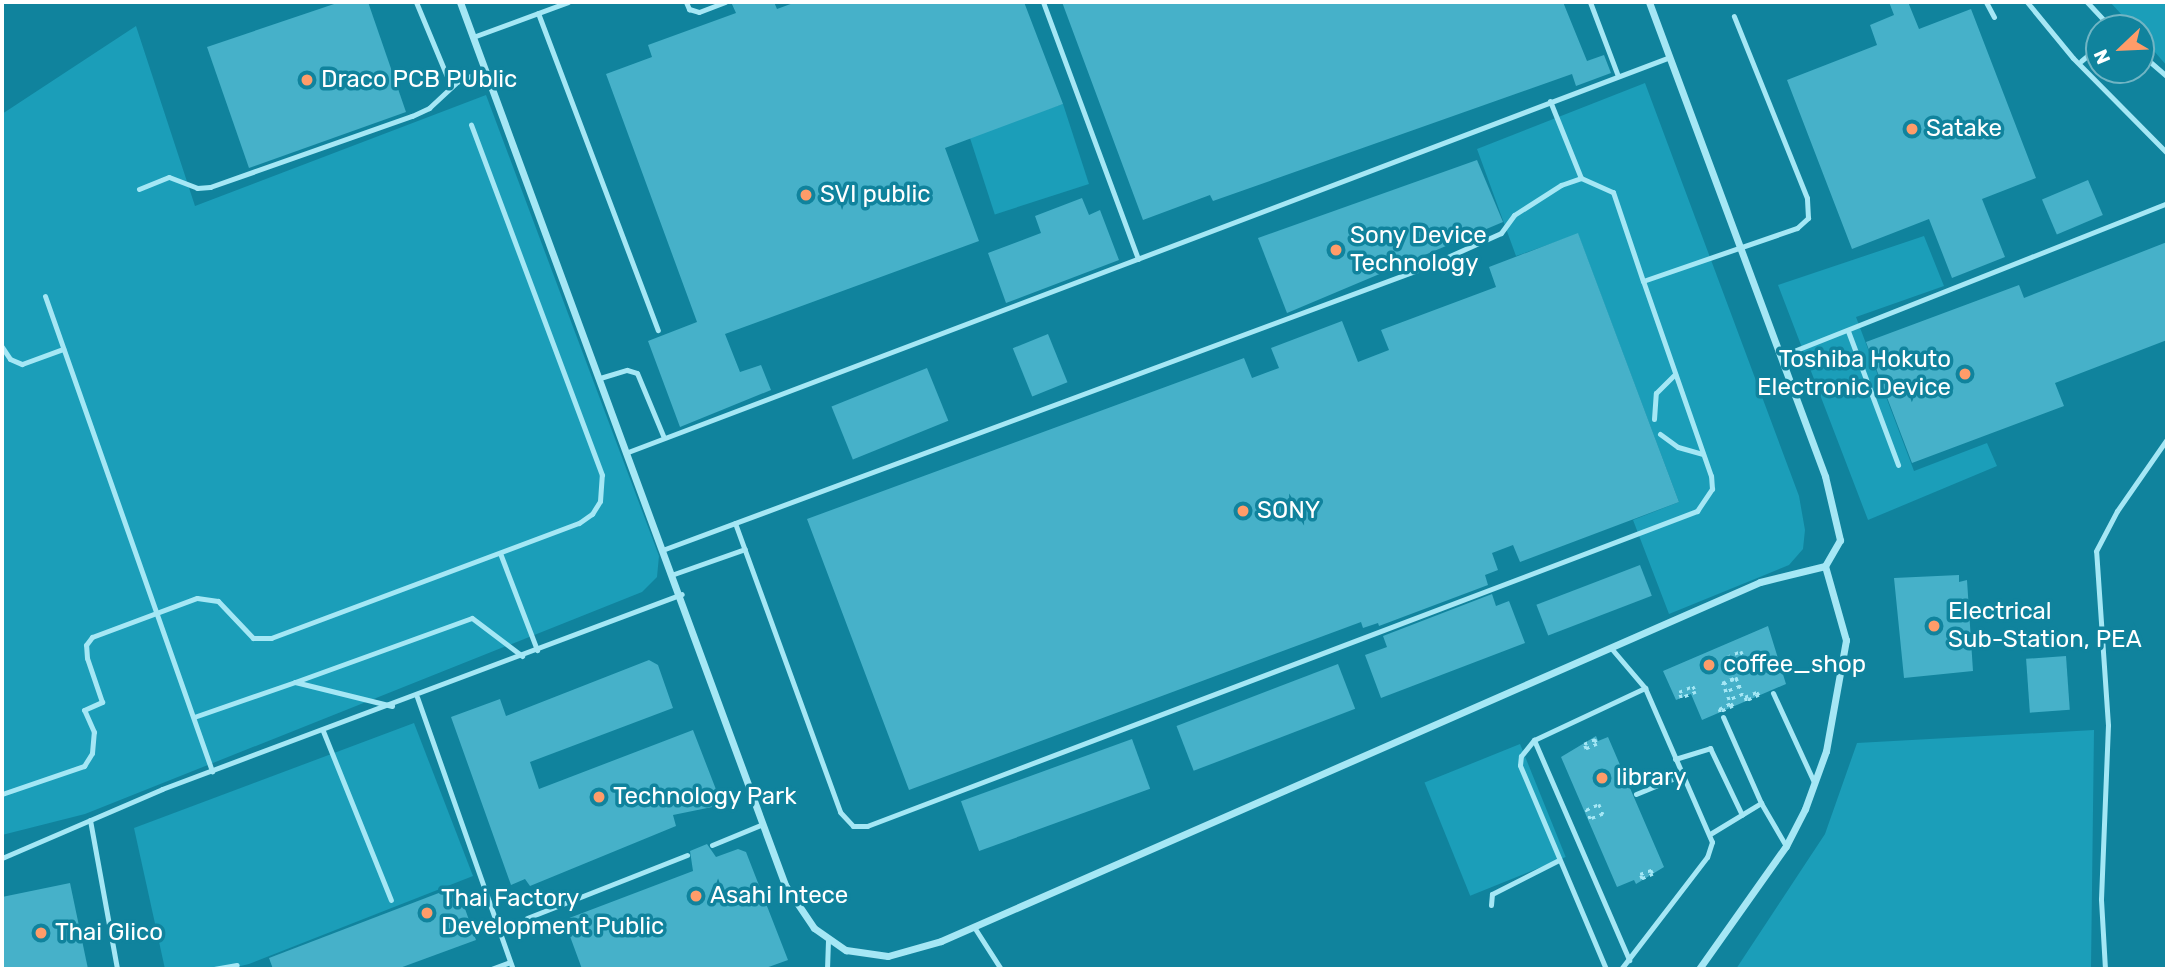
<!DOCTYPE html>
<style>
body{margin:0}
#map{position:relative;width:2169px;height:971px;overflow:hidden;background:#10839d;font-family:Rubik,sans-serif}
div>[style]{position:absolute}
[style*='--x']{left:calc(var(--x)*1px);top:calc(var(--y)*1px);width:calc(var(--w)*1px);rotate:calc(var(--a)*1deg)}
.green>*{inset:0;background:#1b9eb9;transform-origin:0 0}
.building>*{inset:0;background:#46b1c9;transform-origin:0 0}
.path>*{height:2.5px;margin-top:-1.25px;transform-origin:0;background:repeating-linear-gradient(90deg,#a5e7f5 0 3.5px,transparent 0 8.5px)}
.lane>*{height:5px;margin:-2.5px;padding:0 2.5px;transform-origin:2.5px;border-radius:2.5px;background:#a5e7f5}
.street>*{height:7px;margin:-3.5px;padding:0 3.5px;transform-origin:3.5px;border-radius:3.5px;background:#a5e7f5}
.dots>*{width:19px;height:19px;translate:-50% -50%;box-sizing:border-box;border:4px solid #10839d;border-radius:50%}
span{translate:-50% -50%;white-space:nowrap;text-align:center;line-height:1.15;-webkit-text-stroke:7px #10839d;paint-order:stroke}
.poi-label{font-size:24px;color:#fff}
.left{translate:0 -50%;text-align:left}
.right{translate:-100% -50%;text-align:right}
.frame{position:absolute;inset:0;border:4px solid #fff;pointer-events:none}
.north{position:absolute;left:2085px;top:14px;width:70px;height:70px;box-sizing:border-box;background:#10839d;border:2px solid #70b5c4;border-radius:50%;rotate:247deg;font-size:19px;font-weight:700;line-height:28px;text-align:center;color:#fff}
.north::after{content:'';display:block;margin:auto;width:24px;height:32px;background:#ff9c69;clip-path:polygon(50% 0,100% 100%,50% 72%,0 100%)}
</style>
<div id="map">
<div class="green">
<div style="clip-path:polygon(2110px 2px,2167px 2px,2167px 66px,2141px 36px,2141px 28px,2134px 28px)"></div>
<div style="clip-path:polygon(136px 26px,195px 206px,486px 95px,659px 556px,657px 577px,642px 592px,85px 814px,2px 835px,2px 114px)"></div>
<div style="clip-path:polygon(1645px 83px,1799px 496px,1805px 530px,1803px 549px,1789px 565px,1669px 614px,1633px 520px,1679px 502px,1578px 234px,1516px 256px,1477px 149px)"></div>
<div style="left:1063px;top:104px;width:84px;height:99px;rotate:72deg"></div>
<div style="clip-path:polygon(1924px 236px,1944px 286px,1856px 317px,1914px 471px,1987px 443px,1997px 466px,1868px 520px,1778px 285px)"></div>
<div style="clip-path:polygon(414px 723px,473px 876px,249px 964px,228px 969px,165px 969px,134px 828px)"></div>
<div style="clip-path:polygon(2094px 730px,2091px 969px,1736px 969px,1825px 834px,1857px 743px)"></div>
<div style="left:1520px;top:744px;width:122px;height:103px;rotate:68deg"></div>
</div>
<div class="building">
<div style="clip-path:polygon(340px 2px,368px 2px,406px 112px,249px 168px,207px 47px)"></div>
<div style="clip-path:polygon(731px 2px,774px 2px,777px 9px,796px 2px,1024px 2px,1063px 104px,945px 148px,979px 241px,725px 334px,740px 372px,761px 365px,771px 390px,680px 427px,648px 341px,697px 322px,606px 74px,652px 57px,648px 45px,736px 13px)"></div>
<div style="clip-path:polygon(1062px 2px,1563px 2px,1587px 61px,1604px 55px,1611px 73px,1576px 86px,1572px 74px,1213px 201px,1210px 195px,1143px 220px)"></div>
<div style="clip-path:polygon(1889px 2px,1908px 2px,1919px 29px,1971px 9px,2036px 178px,1982px 199px,2005px 257px,1952px 278px,1929px 219px,1852px 249px,1787px 80px,1877px 45px,1870px 25px,1894px 15px)"></div>
<div style="clip-path:polygon(1477px 160px,1503px 222px,1287px 313px,1258px 238px)"></div>
<div style="left:2088px;top:180px;width:38px;height:50px;rotate:67deg"></div>
<div style="clip-path:polygon(1082px 198px,1089px 215px,1100px 210px,1119px 260px,1006px 303px,988px 253px,1041px 233px,1035px 216px)"></div>
<div style="clip-path:polygon(1578px 233px,1679px 502px,1520px 562px,1513px 545px,1492px 553px,1498px 570px,1485px 575px,1488px 585px,1379px 626px,1378px 623px,1363px 628px,1361px 622px,909px 790px,807px 519px,1244px 358px,1252px 378px,1279px 368px,1271px 348px,1342px 321px,1358px 362px,1389px 350px,1381px 330px,1496px 287px,1489px 267px)"></div>
<div style="clip-path:polygon(2167px 242px,2167px 340px,2055px 383px,2064px 406px,1912px 463px,1866px 342px,2019px 285px,2024px 298px)"></div>
<div style="left:1048px;top:334px;width:52px;height:38px;rotate:68deg"></div>
<div style="left:927px;top:368px;width:57px;height:103px;rotate:68deg"></div>
<div style="left:1640px;top:565px;width:33px;height:111px;rotate:69deg"></div>
<div style="clip-path:polygon(1959px 575px,1959px 582px,1967px 580px,1973px 671px,1904px 678px,1894px 578px)"></div>
<div style="clip-path:polygon(1492px 594px,1496px 606px,1509px 601px,1525px 643px,1381px 698px,1365px 655px,1387px 647px,1383px 636px)"></div>
<div style="clip-path:polygon(1768px 626px,1786px 684px,1702px 720px,1691px 694px,1676px 700px,1663px 671px)"></div>
<div style="left:2066px;top:656px;width:54px;height:40px;rotate:86deg"></div>
<div style="clip-path:polygon(649px 660px,658px 665px,673px 708px,530px 762px,539px 789px,693px 730px,722px 805px,673px 815px,676px 826px,530px 886px,525px 879px,511px 885px,451px 717px,500px 699px,506px 716px)"></div>
<div style="left:1338px;top:664px;width:48px;height:173px;rotate:69deg"></div>
<div style="clip-path:polygon(1596px 736px,1598px 741px,1608px 737px,1664px 867px,1636px 884px,1634px 880px,1617px 887px,1561px 757px)"></div>
<div style="left:1132px;top:739px;width:53px;height:182px;rotate:70deg"></div>
<div style="clip-path:polygon(707px 844px,716px 857px,738px 849px,746px 852px,788px 960px,763px 969px,582px 969px,564px 920px,693px 871px,690px 851px)"></div>
<div style="clip-path:polygon(70px 883px,88px 969px,2px 969px,2px 897px)"></div>
<div style="clip-path:polygon(457px 886px,476px 940px,397px 969px,273px 969px,269px 958px)"></div>
</div>
<div class="path">
<div style="--x:1741;--y:651;--w:13;--a:67"></div>
<div style="--x:1746;--y:663;--w:15;--a:157"></div>
<div style="--x:1732;--y:669;--w:13;--a:-113"></div>
<div style="--x:1727;--y:657;--w:15;--a:-23"></div>
<div style="--x:1736;--y:677;--w:18;--a:68"></div>
<div style="--x:1743;--y:694;--w:15;--a:157"></div>
<div style="--x:1729;--y:700;--w:18;--a:-112"></div>
<div style="--x:1722;--y:683;--w:15;--a:-23"></div>
<div style="--x:1736;--y:678;--w:9;--a:63"></div>
<div style="--x:1740;--y:686;--w:15;--a:157"></div>
<div style="--x:1726;--y:692;--w:9;--a:-111"></div>
<div style="--x:1723;--y:684;--w:14;--a:-25"></div>
<div style="--x:1693;--y:686;--w:7;--a:63"></div>
<div style="--x:1696;--y:692;--w:16;--a:158"></div>
<div style="--x:1681;--y:698;--w:6;--a:-108"></div>
<div style="--x:1679;--y:692;--w:15;--a:-23"></div>
<div style="--x:1757;--y:692;--w:4;--a:56"></div>
<div style="--x:1759;--y:695;--w:14;--a:155"></div>
<div style="--x:1746;--y:701;--w:4;--a:-104"></div>
<div style="--x:1745;--y:697;--w:13;--a:-23"></div>
<div style="--x:1731;--y:703;--w:4;--a:56"></div>
<div style="--x:1733;--y:706;--w:14;--a:155"></div>
<div style="--x:1720;--y:712;--w:3;--a:-108"></div>
<div style="--x:1719;--y:709;--w:13;--a:-27"></div>
<div style="--x:1595;--y:739;--w:5;--a:68"></div>
<div style="--x:1597;--y:744;--w:12;--a:156"></div>
<div style="--x:1586;--y:749;--w:5;--a:-112"></div>
<div style="--x:1584;--y:744;--w:12;--a:-24"></div>
<div style="--x:1599;--y:804;--w:11;--a:68"></div>
<div style="--x:1603;--y:814;--w:14;--a:159"></div>
<div style="--x:1590;--y:819;--w:10;--a:-114"></div>
<div style="--x:1586;--y:810;--w:14;--a:-25"></div>
<div style="--x:1651;--y:870;--w:4;--a:63"></div>
<div style="--x:1653;--y:874;--w:12;--a:156"></div>
<div style="--x:1642;--y:879;--w:5;--a:-112"></div>
<div style="--x:1640;--y:874;--w:12;--a:-20"></div>
</div>
<div class="lane">
<div style="--x:416;--y:2;--w:91;--a:67.4"></div>
<div style="--x:686;--y:2;--w:8;--a:67"></div>
<div style="--x:689;--y:9;--w:10;--a:17"></div>
<div style="--x:699;--y:12;--w:28;--a:-21"></div>
<div style="--x:1043;--y:2;--w:274;--a:69.7"></div>
<div style="--x:1590;--y:2;--w:79;--a:69.3"></div>
<div style="--x:1986;--y:2;--w:17;--a:62"></div>
<div style="--x:2027;--y:2;--w:72;--a:50.6"></div>
<div style="--x:2073;--y:58;--w:134;--a:45.3"></div>
<div style="--x:2087;--y:2;--w:35;--a:47"></div>
<div style="--x:538;--y:13;--w:339;--a:69.3"></div>
<div style="--x:473;--y:37;--w:101;--a:-20.2"></div>
<div style="--x:2141;--y:54;--w:35;--a:41"></div>
<div style="--x:2081;--y:61;--w:23;--a:-40"></div>
<div style="--x:1550;--y:101;--w:83;--a:68.1"></div>
<div style="--x:139;--y:189;--w:32;--a:-22"></div>
<div style="--x:169;--y:177;--w:30;--a:21"></div>
<div style="--x:197;--y:188;--w:13;--a:-4"></div>
<div style="--x:210;--y:187;--w:214;--a:-19.4"></div>
<div style="--x:412;--y:116;--w:19;--a:-25"></div>
<div style="--x:429;--y:108;--w:38;--a:-43"></div>
<div style="--x:457;--y:82;--w:30;--a:-24"></div>
<div style="--x:45;--y:296;--w:504;--a:70.63"></div>
<div style="--x:1848;--y:331;--w:143;--a:69.5"></div>
<div style="--x:2;--y:347;--w:14;--a:56"></div>
<div style="--x:10;--y:359;--w:13;--a:23"></div>
<div style="--x:22;--y:364;--w:44;--a:-20.1"></div>
<div style="--x:1781;--y:356;--w:415;--a:-21.6"></div>
<div style="--x:600;--y:378;--w:28;--a:-17"></div>
<div style="--x:627;--y:370;--w:10;--a:17"></div>
<div style="--x:637;--y:373;--w:70;--a:67.4"></div>
<div style="--x:1654;--y:419;--w:26;--a:-86"></div>
<div style="--x:1656;--y:393;--w:27;--a:-45"></div>
<div style="--x:1660;--y:434;--w:22;--a:36"></div>
<div style="--x:1678;--y:447;--w:26;--a:16"></div>
<div style="--x:628;--y:452;--w:1114;--a:-20.76"></div>
<div style="--x:735;--y:523;--w:307;--a:70"></div>
<div style="--x:840;--y:812;--w:19;--a:47"></div>
<div style="--x:853;--y:826;--w:14;--a:0"></div>
<div style="--x:867;--y:826;--w:888;--a:-20.78"></div>
<div style="--x:1697;--y:511;--w:27;--a:-56"></div>
<div style="--x:1712;--y:489;--w:13;--a:-94"></div>
<div style="--x:1711;--y:476;--w:207;--a:-109.2"></div>
<div style="--x:665;--y:549;--w:808;--a:-20.34"></div>
<div style="--x:1423;--y:268;--w:85;--a:-24.2"></div>
<div style="--x:1501;--y:233;--w:22;--a:-54"></div>
<div style="--x:1514;--y:215;--w:56;--a:-32.6"></div>
<div style="--x:1561;--y:185;--w:21;--a:-19"></div>
<div style="--x:1581;--y:178;--w:35;--a:24"></div>
<div style="--x:1613;--y:192;--w:94;--a:71.4"></div>
<div style="--x:1643;--y:281;--w:163;--a:-19"></div>
<div style="--x:1797;--y:228;--w:15;--a:-42"></div>
<div style="--x:1808;--y:218;--w:20;--a:-93"></div>
<div style="--x:1807;--y:198;--w:196;--a:-111.9"></div>
<div style="--x:500;--y:553;--w:104;--a:69.1"></div>
<div style="--x:674;--y:574;--w:75;--a:-19.4"></div>
<div style="--x:1611;--y:648;--w:52;--a:49.6"></div>
<div style="--x:1645;--y:688;--w:168;--a:66.5"></div>
<div style="--x:1712;--y:842;--w:16;--a:108"></div>
<div style="--x:1707;--y:857;--w:141;--a:127.5"></div>
<div style="--x:295;--y:682;--w:188;--a:-19.9"></div>
<div style="--x:472;--y:618;--w:63;--a:37.2"></div>
<div style="--x:1773;--y:693;--w:98;--a:65.3"></div>
<div style="--x:417;--y:697;--w:288;--a:70.6"></div>
<div style="--x:194;--y:717;--w:107;--a:-19.1"></div>
<div style="--x:295;--y:682;--w:100;--a:13.9"></div>
<div style="--x:323;--y:731;--w:182;--a:68.1"></div>
<div style="--x:1534;--y:740;--w:240;--a:66.6"></div>
<div style="--x:1675;--y:759;--w:37;--a:-17"></div>
<div style="--x:1710;--y:748;--w:74;--a:64.5"></div>
<div style="--x:2;--y:794;--w:87;--a:-18.9"></div>
<div style="--x:84;--y:766;--w:15;--a:-58"></div>
<div style="--x:92;--y:753;--w:21;--a:-85"></div>
<div style="--x:94;--y:732;--w:24;--a:-114"></div>
<div style="--x:84;--y:710;--w:20;--a:-24"></div>
<div style="--x:102;--y:702;--w:46;--a:-108.8"></div>
<div style="--x:87;--y:658;--w:13;--a:-94"></div>
<div style="--x:86;--y:645;--w:10;--a:-53"></div>
<div style="--x:92;--y:637;--w:112;--a:-20.4"></div>
<div style="--x:197;--y:598;--w:21;--a:8"></div>
<div style="--x:218;--y:601;--w:51;--a:46.6"></div>
<div style="--x:253;--y:638;--w:18;--a:0"></div>
<div style="--x:271;--y:638;--w:329;--a:-20.5"></div>
<div style="--x:579;--y:523;--w:16;--a:-35"></div>
<div style="--x:592;--y:514;--w:15;--a:-58"></div>
<div style="--x:600;--y:501;--w:26;--a:-86"></div>
<div style="--x:602;--y:475;--w:374;--a:-110.5"></div>
<div style="--x:1636;--y:794;--w:50;--a:-22.4"></div>
<div style="--x:1761;--y:803;--w:50;--a:59.8"></div>
<div style="--x:90;--y:820;--w:151;--a:79.7"></div>
<div style="--x:1710;--y:834;--w:60;--a:-31.3"></div>
<div style="--x:1761;--y:803;--w:94;--a:-113.8"></div>
<div style="--x:712;--y:845;--w:55;--a:-22.4"></div>
<div style="--x:2;--y:858;--w:174;--a:-23.3"></div>
<div style="--x:162;--y:789;--w:555;--a:-20.56"></div>
<div style="--x:1491;--y:905;--w:11;--a:-85"></div>
<div style="--x:1492;--y:894;--w:75;--a:-26.9"></div>
<div style="--x:527;--y:918;--w:172;--a:-21.5"></div>
<div style="--x:974;--y:927;--w:50;--a:57.3"></div>
<div style="--x:214;--y:969;--w:23;--a:-10"></div>
<div style="--x:491;--y:969;--w:20;--a:-20"></div>
<div style="--x:827;--y:969;--w:29;--a:-88"></div>
<div style="--x:1606;--y:969;--w:221;--a:-112.9"></div>
<div style="--x:1520;--y:765;--w:9;--a:-84"></div>
<div style="--x:1521;--y:756;--w:21;--a:-51"></div>
<div style="--x:1534;--y:740;--w:123;--a:-25.1"></div>
<div style="--x:2105;--y:969;--w:70;--a:-93.3"></div>
<div style="--x:2101;--y:899;--w:174;--a:-87.7"></div>
<div style="--x:2108;--y:725;--w:174;--a:-93.9"></div>
<div style="--x:2096;--y:551;--w:45;--a:-62.3"></div>
<div style="--x:2117;--y:511;--w:88;--a:-55.2"></div>
</div>
<div class="street">
<div style="--x:460;--y:2;--w:941;--a:69.79"></div>
<div style="--x:785;--y:885;--w:52;--a:56"></div>
<div style="--x:814;--y:928;--w:39;--a:35"></div>
<div style="--x:846;--y:950;--w:42;--a:8.1"></div>
<div style="--x:888;--y:956;--w:55;--a:-15.8"></div>
<div style="--x:941;--y:941;--w:894;--a:-23.67"></div>
<div style="--x:1760;--y:582;--w:67;--a:-13.8"></div>
<div style="--x:1649;--y:2;--w:506;--a:69.63"></div>
<div style="--x:1825;--y:476;--w:66;--a:76.8"></div>
<div style="--x:1840;--y:540;--w:30;--a:120"></div>
<div style="--x:1825;--y:566;--w:77;--a:74.2"></div>
<div style="--x:1846;--y:640;--w:113;--a:100.2"></div>
<div style="--x:1826;--y:751;--w:62;--a:109.9"></div>
<div style="--x:1805;--y:809;--w:42;--a:117.2"></div>
<div style="--x:1786;--y:846;--w:151;--a:125.3"></div>
</div>
<div class="dots">
<div style="left:307px;top:80px;background:#ff9c69"></div>
<div style="left:1912px;top:129px;background:#ff9c69"></div>
<div style="left:806px;top:195px;background:#ff9c69"></div>
<div style="left:1336px;top:250px;background:#ff9c69"></div>
<div style="left:1965px;top:374px;background:#ff9c69"></div>
<div style="left:1243px;top:511px;background:#ff9c69"></div>
<div style="left:1934px;top:626px;background:#ff9c69"></div>
<div style="left:1709px;top:665px;background:#ff9c69"></div>
<div style="left:1602px;top:778px;background:#ff9c69"></div>
<div style="left:599px;top:797px;background:#ff9c69"></div>
<div style="left:696px;top:896px;background:#ff9c69"></div>
<div style="left:427px;top:913px;background:#ff9c69"></div>
<div style="left:41px;top:933px;background:#ff9c69"></div>
</div>
<div class="poi-label">
<span class="left" style="left:321px;top:80px">Draco PCB PUblic</span>
<span class="left" style="left:1926px;top:129px">Satake</span>
<span class="left" style="left:820px;top:195px">SVI public</span>
<span class="left" style="left:1350px;top:250px">Sony Device<br>Technology</span>
<span class="right" style="left:1951px;top:374px">Toshiba Hokuto<br>Electronic Device</span>
<span class="left" style="left:1257px;top:511px">SONY</span>
<span class="left" style="left:1948px;top:626px">Electrical<br>Sub-Station, PEA</span>
<span class="left" style="left:1723px;top:665px">coffee_shop</span>
<span class="left" style="left:1616px;top:778px">library</span>
<span class="left" style="left:613px;top:797px">Technology Park</span>
<span class="left" style="left:710px;top:896px">Asahi Intece</span>
<span class="left" style="left:441px;top:913px">Thai Factory<br>Development Public</span>
<span class="left" style="left:55px;top:933px">Thai Glico</span>
</div>
<div class="frame"></div>
<div class="north">N</div>
</div>
